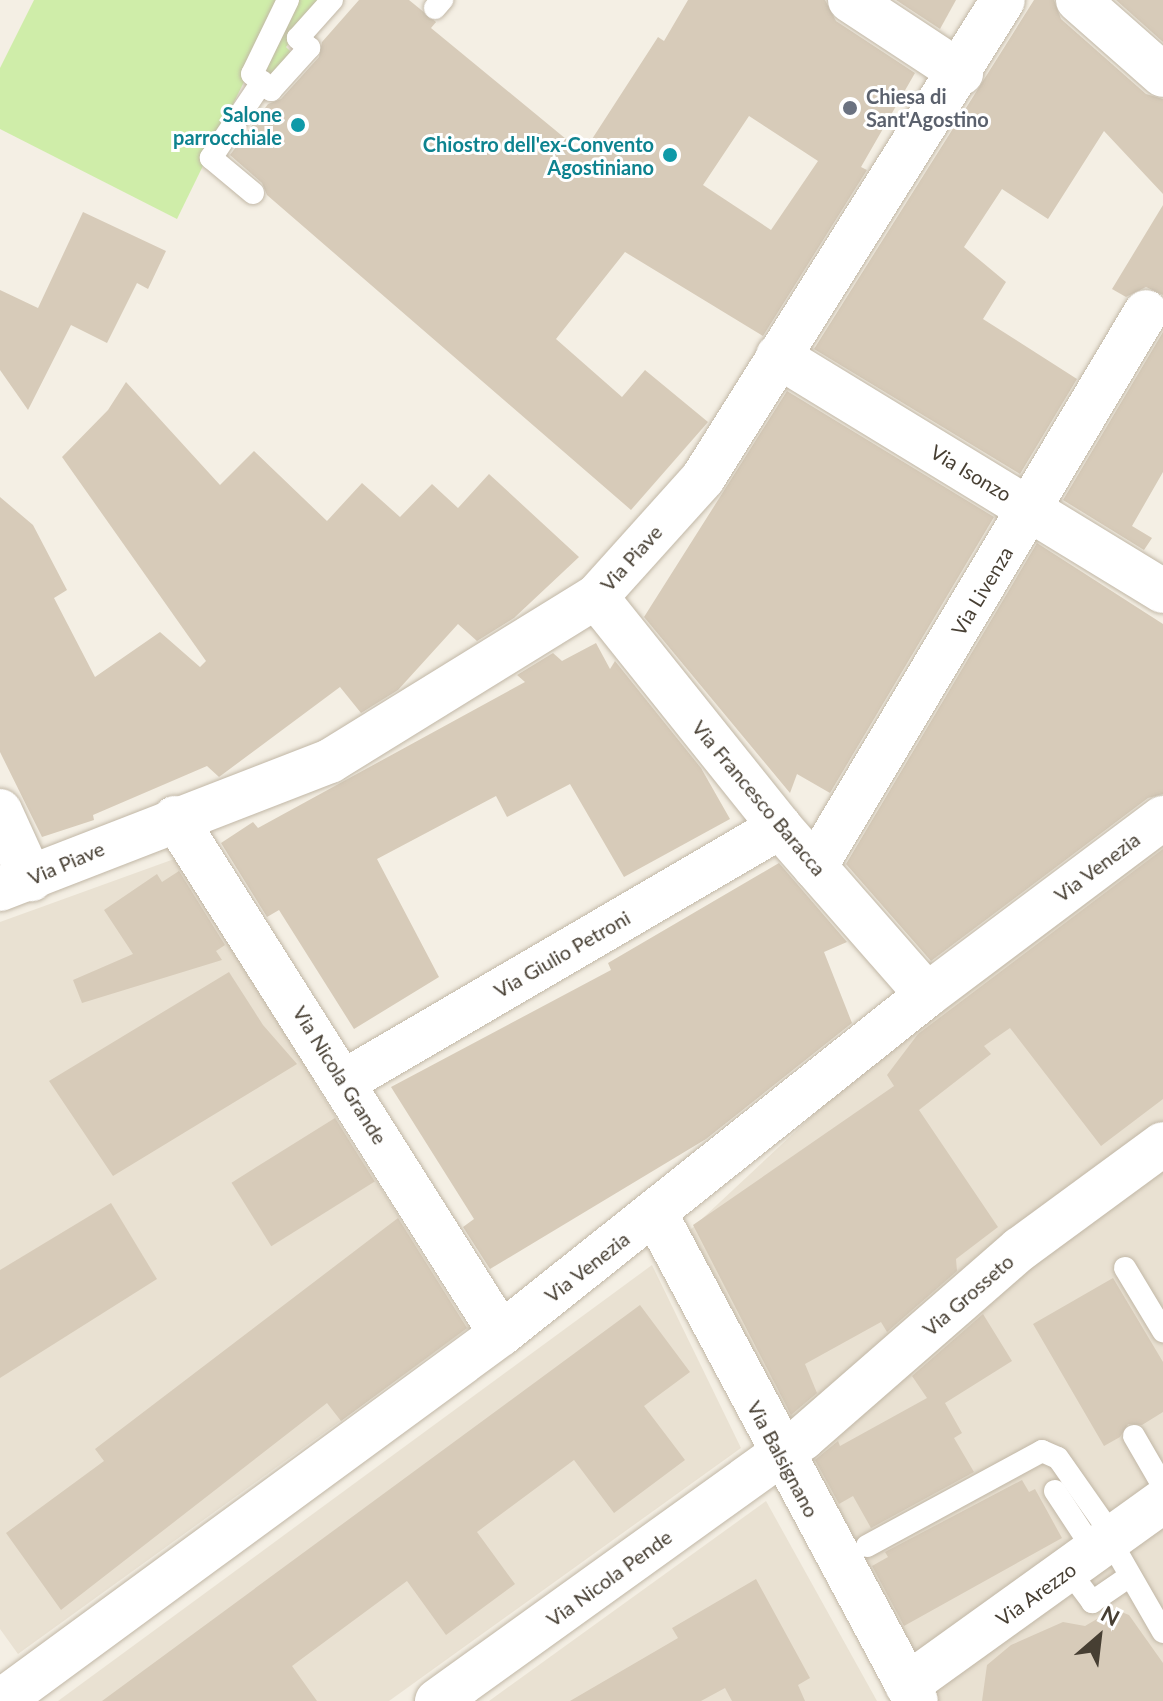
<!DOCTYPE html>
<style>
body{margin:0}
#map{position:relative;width:1163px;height:1701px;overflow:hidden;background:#f4efe4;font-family:Lato,sans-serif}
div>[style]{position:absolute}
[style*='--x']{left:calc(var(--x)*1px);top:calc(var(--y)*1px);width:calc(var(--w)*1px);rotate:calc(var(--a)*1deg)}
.residential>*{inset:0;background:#e9e1d2}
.green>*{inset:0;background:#cfeda9}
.building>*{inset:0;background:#d7cbb9;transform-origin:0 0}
.roads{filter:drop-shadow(0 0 2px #c1b7a6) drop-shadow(0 0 2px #c1b7a6)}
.service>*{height:22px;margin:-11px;padding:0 11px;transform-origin:11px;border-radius:11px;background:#fff}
.minor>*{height:44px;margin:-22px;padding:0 22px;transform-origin:22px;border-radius:22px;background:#fff}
.tertiary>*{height:44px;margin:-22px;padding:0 22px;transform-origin:22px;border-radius:22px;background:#fff}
.dots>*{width:22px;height:22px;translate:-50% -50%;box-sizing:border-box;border:4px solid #fff;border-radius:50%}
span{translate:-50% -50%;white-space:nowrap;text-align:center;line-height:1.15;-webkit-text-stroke:6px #fff;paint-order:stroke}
.worship-label{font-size:20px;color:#5b616d;font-weight:700}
.left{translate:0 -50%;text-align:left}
.culture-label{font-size:20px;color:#0d838f;font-weight:700}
.right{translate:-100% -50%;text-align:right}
.street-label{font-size:20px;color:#473f33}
.north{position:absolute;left:1059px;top:1597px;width:80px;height:80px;-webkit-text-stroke:6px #fff;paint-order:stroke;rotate:28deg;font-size:22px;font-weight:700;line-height:32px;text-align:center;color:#473f33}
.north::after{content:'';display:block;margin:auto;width:28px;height:36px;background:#473f33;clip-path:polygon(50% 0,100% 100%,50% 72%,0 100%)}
</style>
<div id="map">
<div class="residential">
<div style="clip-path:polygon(1163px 825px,1163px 1701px,916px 1701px,689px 1231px,945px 992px)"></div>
<div style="clip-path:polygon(177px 858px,319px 1076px,313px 1081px,469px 1328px,18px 1654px,0 1629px,0 922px)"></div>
<div style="clip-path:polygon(652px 1265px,741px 1448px,389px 1701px,58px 1701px)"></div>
<div style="clip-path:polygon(766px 1501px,877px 1701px,489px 1701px)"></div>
</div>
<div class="green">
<div style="clip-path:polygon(34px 0,284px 0,177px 219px,0 129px,0 68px)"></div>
<div style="clip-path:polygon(296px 0,325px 0,286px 47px,294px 55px,273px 78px,262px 69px)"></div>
</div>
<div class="building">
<div style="clip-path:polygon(evenodd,359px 0,409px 0,436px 22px,431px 28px,583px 153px,658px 37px,664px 41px,688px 0,825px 0,836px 21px,915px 73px,861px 167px,867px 170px,763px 336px,625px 252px,556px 339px,622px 397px,645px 370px,708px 422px,631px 510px,267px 195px,262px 183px,230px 155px,268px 104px,281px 99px,319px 57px,322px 42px,359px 0,749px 116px,818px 161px,771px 230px,703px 185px,749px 116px)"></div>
<div style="clip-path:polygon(896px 0,956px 0,940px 29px)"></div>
<div style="clip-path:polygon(1034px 0,1054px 0,1061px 19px,1146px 94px,1163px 99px,1163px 194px,1104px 131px,1048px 219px,1002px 189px,964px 247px,1006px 282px,983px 319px,1077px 379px,1020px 474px,814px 349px)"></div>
<div style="clip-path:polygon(1116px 0,1163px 0,1163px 42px)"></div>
<div style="clip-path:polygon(1163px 205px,1163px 295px,1146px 287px,1126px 297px,1112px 289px)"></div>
<div style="clip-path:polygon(83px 212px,166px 251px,148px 289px,137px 283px,107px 343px,71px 325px,28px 410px,0 370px,0 290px,38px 308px)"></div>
<div style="clip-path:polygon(1163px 332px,1163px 472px,1132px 526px,1152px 538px,1144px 550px,1063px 500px)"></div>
<div style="clip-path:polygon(126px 382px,220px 485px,254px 451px,327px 521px,362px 483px,400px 517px,432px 484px,458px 508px,489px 474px,579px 557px,514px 618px,477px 641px,458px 624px,398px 690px,361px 713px,340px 687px,219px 777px,207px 766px,93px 815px,94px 820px,42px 837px,0 752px,0 497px,33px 525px,67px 590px,54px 598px,95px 677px,160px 632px,200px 667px,206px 661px,62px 457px,108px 410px)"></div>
<div style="clip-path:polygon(787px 391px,994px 517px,830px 793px,797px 774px,790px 793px,644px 617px)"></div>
<div style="clip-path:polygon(1037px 543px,1163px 624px,1163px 794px,1148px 798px,931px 961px,846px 864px)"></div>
<div style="clip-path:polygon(596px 643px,610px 669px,615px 661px,701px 768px,730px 819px,624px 877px,570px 784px,507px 817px,496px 796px,377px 859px,439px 977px,354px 1029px,279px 910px,267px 917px,221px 843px,253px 822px,258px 828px,525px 682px,517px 675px,553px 653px,562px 661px)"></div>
<div style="clip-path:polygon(1163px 849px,1163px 1099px,1101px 1146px,1010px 1028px,984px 1046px,991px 1054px,919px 1110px,998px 1227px,956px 1259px,957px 1271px,887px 1332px,881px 1322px,805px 1364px,817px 1393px,791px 1415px,693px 1225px,894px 1086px,887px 1075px,918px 1034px)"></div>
<div style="clip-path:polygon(779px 863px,847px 942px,824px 952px,852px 1023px,706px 1139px,490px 1269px,463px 1227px,474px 1219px,391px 1087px,611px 970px,608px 963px)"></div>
<div style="clip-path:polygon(179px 871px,225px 945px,216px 951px,222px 960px,82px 1003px,73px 980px,133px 954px,104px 910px,157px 874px,162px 882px)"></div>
<div style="clip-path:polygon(229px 972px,263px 1025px,297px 1064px,113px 1176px,49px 1081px)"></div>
<div style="left:335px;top:1118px;width:75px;height:122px;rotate:58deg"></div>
<div style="clip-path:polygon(111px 1203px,157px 1279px,0 1378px,0 1270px)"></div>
<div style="clip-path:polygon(398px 1218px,467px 1328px,341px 1421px,327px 1403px,61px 1610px,6px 1533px,104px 1461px,95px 1449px)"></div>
<div style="clip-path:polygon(1113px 1278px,1163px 1362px,1163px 1412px,1142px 1425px,1128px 1424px,1120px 1437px,1104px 1446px,1033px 1324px)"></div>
<div style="clip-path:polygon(640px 1305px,690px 1372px,644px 1406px,685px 1460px,614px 1513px,574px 1460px,477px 1532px,515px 1584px,446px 1635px,407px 1581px,292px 1666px,317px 1701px,102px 1701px)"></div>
<div style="clip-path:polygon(983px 1314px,1012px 1361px,945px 1403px,962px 1433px,954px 1438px,974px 1472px,871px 1528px,853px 1496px,839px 1504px,815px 1460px,838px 1441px,840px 1446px,927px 1398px,912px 1376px)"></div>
<div style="clip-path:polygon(1022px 1480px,1029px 1492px,1035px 1489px,1062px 1538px,904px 1626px,872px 1566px,888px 1557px,885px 1552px)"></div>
<div style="clip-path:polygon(756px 1579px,810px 1678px,798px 1685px,805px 1701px,732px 1701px,725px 1688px,701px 1701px,570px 1701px,678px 1638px,672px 1628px)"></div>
<div style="clip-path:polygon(1114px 1609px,1129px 1615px,1163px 1663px,1163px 1701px,982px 1701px,987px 1665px,1011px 1645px,1063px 1622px,1085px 1626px)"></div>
</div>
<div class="roads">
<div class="service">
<div style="--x:288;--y:0;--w:82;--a:115.9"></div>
<div style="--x:252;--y:74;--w:25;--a:40"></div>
<div style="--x:271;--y:90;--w:57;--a:-47.9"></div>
<div style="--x:309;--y:48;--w:15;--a:-138"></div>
<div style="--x:298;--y:38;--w:51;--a:-48.2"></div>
<div style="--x:435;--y:8;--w:11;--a:-49"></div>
<div style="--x:253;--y:193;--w:55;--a:-140.2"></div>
<div style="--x:211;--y:158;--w:92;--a:-56.1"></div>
<div style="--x:1125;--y:1268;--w:74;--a:58.9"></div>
<div style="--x:1134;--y:1436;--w:58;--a:59.9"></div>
<div style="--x:1055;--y:1491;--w:73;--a:56.7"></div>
<div style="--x:1110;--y:1540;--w:106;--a:60.1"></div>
<div style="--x:867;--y:1546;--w:199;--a:-28.5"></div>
<div style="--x:1042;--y:1451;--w:17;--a:24"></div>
<div style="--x:1058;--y:1458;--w:98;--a:55"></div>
<div style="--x:1069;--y:1571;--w:39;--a:53"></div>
<div style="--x:1092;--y:1602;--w:46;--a:-34.4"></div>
</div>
<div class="minor">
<div style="--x:850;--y:0;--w:133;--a:33.3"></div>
<div style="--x:1078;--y:0;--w:113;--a:41.4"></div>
<div style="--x:778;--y:356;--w:451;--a:31.4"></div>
<div style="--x:596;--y:597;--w:295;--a:51.3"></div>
<div style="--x:780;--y:827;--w:223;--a:48.8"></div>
<div style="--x:0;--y:811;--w:75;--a:65.5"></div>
<div style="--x:175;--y:818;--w:610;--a:57.72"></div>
<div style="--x:815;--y:867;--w:646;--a:-59.19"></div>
<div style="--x:0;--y:889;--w:354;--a:-21.2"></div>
<div style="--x:330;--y:761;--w:312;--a:-31.7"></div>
<div style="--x:596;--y:597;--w:160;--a:-48"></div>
<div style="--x:703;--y:478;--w:564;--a:-57.89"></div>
<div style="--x:345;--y:1081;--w:504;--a:-30.28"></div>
<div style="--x:655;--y:1213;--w:553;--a:61.86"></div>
<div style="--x:907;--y:1685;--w:315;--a:-35.7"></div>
<div style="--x:1;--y:1701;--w:620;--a:-36.28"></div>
<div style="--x:501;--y:1334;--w:544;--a:-38.51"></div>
<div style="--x:927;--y:995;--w:295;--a:-36.9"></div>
<div style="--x:437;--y:1701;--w:451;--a:-35.7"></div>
<div style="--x:803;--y:1438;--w:288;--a:-41.1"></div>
<div style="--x:1020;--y:1249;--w:177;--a:-36.3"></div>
</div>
<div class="tertiary">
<div style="--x:0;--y:1700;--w:1;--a:45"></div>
</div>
</div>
<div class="dots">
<div style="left:850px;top:108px;background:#6b7280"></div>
<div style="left:298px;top:125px;background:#0f9aa8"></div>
<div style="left:670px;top:155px;background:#0f9aa8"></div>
</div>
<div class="worship-label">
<span class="left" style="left:866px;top:108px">Chiesa di<br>Sant'Agostino</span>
</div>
<div class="culture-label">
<span class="right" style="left:282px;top:126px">Salone<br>parrocchiale</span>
<span class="right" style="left:654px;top:156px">Chiostro dell'ex-Convento<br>Agostiniano</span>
</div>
<div class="street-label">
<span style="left:971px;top:473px;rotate:31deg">Via Isonzo</span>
<span style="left:631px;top:558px;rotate:-48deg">Via Piave</span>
<span style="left:982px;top:591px;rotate:-59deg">Via Livenza</span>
<span style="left:759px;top:798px;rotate:50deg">Via Francesco Baracca</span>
<span style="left:66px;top:863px;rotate:-23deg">Via Piave</span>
<span style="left:1097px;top:867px;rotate:-37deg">Via Venezia</span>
<span style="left:562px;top:954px;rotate:-30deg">Via Giulio Petroni</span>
<span style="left:340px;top:1075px;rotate:58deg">Via Nicola Grande</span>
<span style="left:587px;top:1267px;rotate:-38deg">Via Venezia</span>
<span style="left:968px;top:1295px;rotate:-41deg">Via Grosseto</span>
<span style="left:783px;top:1459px;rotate:62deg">Via Balsignano</span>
<span style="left:609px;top:1578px;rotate:-36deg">Via Nicola Pende</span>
<span style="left:1036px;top:1594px;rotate:-36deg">Via Arezzo</span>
</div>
<div class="north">N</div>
</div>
